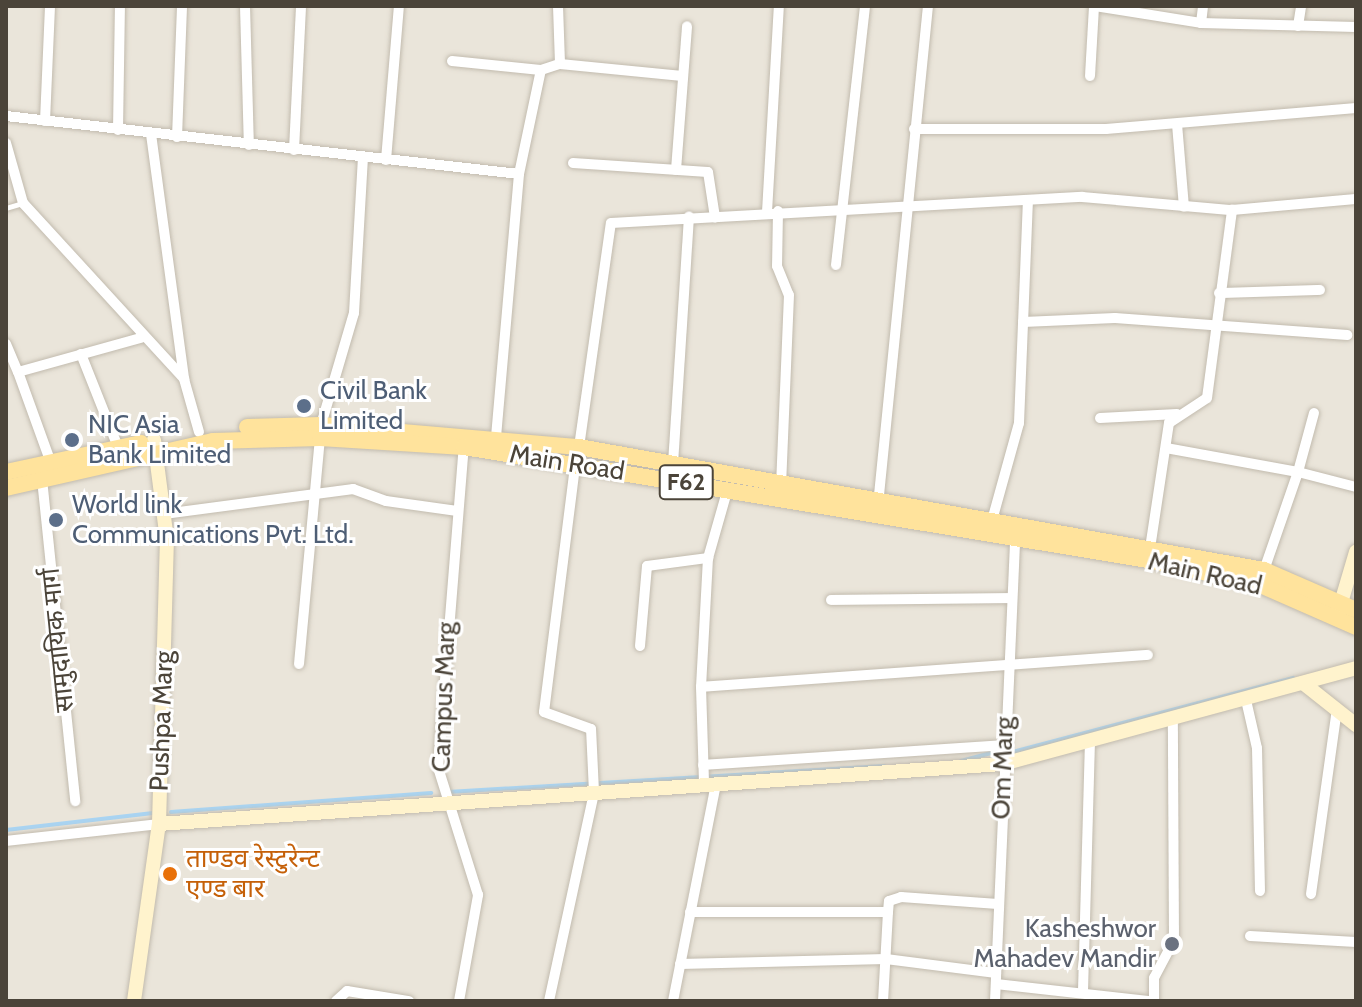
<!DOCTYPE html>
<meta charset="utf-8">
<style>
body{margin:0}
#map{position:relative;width:1362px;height:1007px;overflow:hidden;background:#f6f3ec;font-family:Cabin,"Noto Sans Devanagari",sans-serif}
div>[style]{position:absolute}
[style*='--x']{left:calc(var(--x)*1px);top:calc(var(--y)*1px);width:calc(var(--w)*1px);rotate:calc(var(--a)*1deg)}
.residential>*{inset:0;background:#eae5da;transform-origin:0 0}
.stream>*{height:4px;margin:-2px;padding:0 2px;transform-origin:2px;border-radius:2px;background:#a9d4f2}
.roads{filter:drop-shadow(0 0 2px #c2bbae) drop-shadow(0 0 2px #c2bbae)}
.lane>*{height:5px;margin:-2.5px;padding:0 2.5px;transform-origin:2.5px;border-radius:2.5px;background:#fff}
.street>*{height:10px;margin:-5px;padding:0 5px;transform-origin:5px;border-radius:5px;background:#fff}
.secondary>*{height:14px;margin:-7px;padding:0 7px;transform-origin:7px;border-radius:7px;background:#fff3cd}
.primary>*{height:16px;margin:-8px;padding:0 8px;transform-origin:8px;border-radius:8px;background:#ffe39c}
.dots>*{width:22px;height:22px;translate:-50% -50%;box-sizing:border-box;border:4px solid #fff;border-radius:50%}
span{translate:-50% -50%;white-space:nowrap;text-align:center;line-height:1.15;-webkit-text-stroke:6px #fff;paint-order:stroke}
.shield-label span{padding:2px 6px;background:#fff;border:2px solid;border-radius:6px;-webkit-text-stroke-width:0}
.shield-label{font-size:24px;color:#4b4439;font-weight:700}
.service-label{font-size:26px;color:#4e5e75}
.left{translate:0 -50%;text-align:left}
.street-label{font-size:26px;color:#4b4439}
.food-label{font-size:26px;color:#c56008}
.worship-label{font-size:26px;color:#5b616d}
.right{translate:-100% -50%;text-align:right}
.frame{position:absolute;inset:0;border:8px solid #4b4439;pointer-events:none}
</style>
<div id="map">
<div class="residential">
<div style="left:6px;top:6px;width:1350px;height:995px"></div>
</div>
<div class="stream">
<div style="--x:1009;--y:753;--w:294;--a:-14.8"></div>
<div style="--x:961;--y:761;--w:30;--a:-15"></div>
<div style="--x:448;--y:792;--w:437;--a:-3.4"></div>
<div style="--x:171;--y:812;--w:261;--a:-4.2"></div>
<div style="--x:6;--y:830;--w:148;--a:-6.6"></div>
</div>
<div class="roads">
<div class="lane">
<div style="--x:6;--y:208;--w:17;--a:-17"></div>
</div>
<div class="street">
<div style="--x:245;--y:6;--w:139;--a:88.4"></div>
<div style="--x:558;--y:6;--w:58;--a:88"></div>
<div style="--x:1095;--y:6;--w:107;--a:9.1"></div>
<div style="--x:1201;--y:23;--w:155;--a:1.5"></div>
<div style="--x:1201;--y:23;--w:17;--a:-83"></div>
<div style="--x:1298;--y:26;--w:20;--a:-81"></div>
<div style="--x:452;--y:61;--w:89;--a:5.8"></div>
<div style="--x:1090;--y:76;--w:70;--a:-86.7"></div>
<div style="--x:6;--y:116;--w:516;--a:6.45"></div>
<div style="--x:45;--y:121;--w:115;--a:-87.5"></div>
<div style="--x:1177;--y:124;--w:83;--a:85.2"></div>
<div style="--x:914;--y:129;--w:192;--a:0"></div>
<div style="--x:1106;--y:129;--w:251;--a:-4.8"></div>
<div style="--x:118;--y:130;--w:124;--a:-89.1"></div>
<div style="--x:151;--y:134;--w:246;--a:82.3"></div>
<div style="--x:177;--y:137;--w:131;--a:-87.8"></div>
<div style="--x:6;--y:143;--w:62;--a:74.2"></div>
<div style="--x:23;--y:203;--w:239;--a:47.5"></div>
<div style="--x:184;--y:379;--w:55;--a:74.2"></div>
<div style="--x:294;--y:150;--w:144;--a:-87.2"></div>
<div style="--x:386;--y:160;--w:155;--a:-85.2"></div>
<div style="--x:573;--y:163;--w:135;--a:3.8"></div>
<div style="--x:708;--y:172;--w:46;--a:81.2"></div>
<div style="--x:676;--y:170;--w:144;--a:-85.6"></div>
<div style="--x:778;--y:211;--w:55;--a:91"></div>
<div style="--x:777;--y:266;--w:31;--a:68"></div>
<div style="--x:789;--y:295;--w:189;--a:92.4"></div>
<div style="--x:767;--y:212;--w:206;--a:-86.7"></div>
<div style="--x:836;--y:265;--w:261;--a:-83.6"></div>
<div style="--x:1219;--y:293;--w:101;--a:-1.7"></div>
<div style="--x:1023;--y:322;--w:92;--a:-2.5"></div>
<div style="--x:1115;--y:318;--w:233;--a:4.2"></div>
<div style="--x:6;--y:344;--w:30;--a:67"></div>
<div style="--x:81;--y:354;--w:105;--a:68.3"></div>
<div style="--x:1314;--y:413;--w:61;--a:105.2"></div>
<div style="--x:1298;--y:472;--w:60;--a:14.5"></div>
<div style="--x:1100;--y:418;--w:77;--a:-3"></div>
<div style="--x:496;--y:437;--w:264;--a:-85"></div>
<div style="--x:519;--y:174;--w:106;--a:-78.1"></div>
<div style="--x:541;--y:70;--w:20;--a:-18"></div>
<div style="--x:560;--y:64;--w:123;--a:5.6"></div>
<div style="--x:579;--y:447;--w:226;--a:-81.9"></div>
<div style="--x:611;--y:223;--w:472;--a:-3.2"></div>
<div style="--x:1082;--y:197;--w:151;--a:5"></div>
<div style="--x:1232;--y:210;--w:124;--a:-5.1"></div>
<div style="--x:1166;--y:448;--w:134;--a:10.3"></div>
<div style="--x:1298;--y:472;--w:104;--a:109.1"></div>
<div style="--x:51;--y:463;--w:97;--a:-109.9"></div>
<div style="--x:18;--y:372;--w:128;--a:-15.5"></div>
<div style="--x:673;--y:464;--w:248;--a:-86.3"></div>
<div style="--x:42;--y:479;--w:324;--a:84.1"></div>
<div style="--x:728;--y:488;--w:73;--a:105.9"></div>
<div style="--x:708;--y:558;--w:129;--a:93.1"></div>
<div style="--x:701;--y:687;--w:448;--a:-4.1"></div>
<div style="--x:878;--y:505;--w:501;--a:-84.28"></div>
<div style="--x:164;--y:514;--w:191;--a:-7.5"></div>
<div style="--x:353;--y:489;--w:35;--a:20"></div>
<div style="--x:386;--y:501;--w:72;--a:8"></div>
<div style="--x:991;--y:524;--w:105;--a:-74.5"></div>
<div style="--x:1019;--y:423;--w:221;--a:-87.7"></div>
<div style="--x:1149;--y:555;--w:134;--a:-81.4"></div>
<div style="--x:1169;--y:423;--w:45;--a:-33.3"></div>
<div style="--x:1207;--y:398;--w:190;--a:-82.4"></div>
<div style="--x:831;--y:600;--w:179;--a:-0.6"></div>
<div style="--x:640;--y:646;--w:80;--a:-85"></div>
<div style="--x:647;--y:566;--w:62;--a:-7.5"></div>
<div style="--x:299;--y:664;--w:240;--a:-84.7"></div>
<div style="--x:321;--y:425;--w:117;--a:-73.6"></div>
<div style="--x:354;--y:313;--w:155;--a:-86.7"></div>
<div style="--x:701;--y:687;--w:97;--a:88.2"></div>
<div style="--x:1246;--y:700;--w:49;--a:77.1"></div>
<div style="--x:1257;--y:748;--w:143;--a:88.8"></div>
<div style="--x:703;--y:765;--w:302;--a:-3.8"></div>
<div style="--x:6;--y:841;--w:154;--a:-6.3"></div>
<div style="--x:1311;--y:894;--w:186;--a:-82"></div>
<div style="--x:690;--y:912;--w:198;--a:0"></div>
<div style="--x:888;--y:912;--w:89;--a:93.2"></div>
<div style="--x:888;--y:912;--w:11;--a:-85"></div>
<div style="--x:889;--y:901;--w:13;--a:-18"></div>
<div style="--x:901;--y:897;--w:97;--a:4.1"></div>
<div style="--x:1250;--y:936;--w:106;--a:3.2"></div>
<div style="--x:680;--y:964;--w:206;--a:-1.4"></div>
<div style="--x:886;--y:959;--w:111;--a:7.3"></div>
<div style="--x:996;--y:984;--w:153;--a:6.4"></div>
<div style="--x:1083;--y:991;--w:249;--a:-88.4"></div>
<div style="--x:336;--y:1001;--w:15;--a:-42"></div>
<div style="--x:347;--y:991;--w:63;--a:9.2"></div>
<div style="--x:459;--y:1001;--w:108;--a:-79.8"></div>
<div style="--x:478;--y:895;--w:134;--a:-107.4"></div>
<div style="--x:438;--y:767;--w:323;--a:-85.4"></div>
<div style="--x:549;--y:1001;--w:214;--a:-77.8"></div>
<div style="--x:594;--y:792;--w:63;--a:-92.7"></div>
<div style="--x:591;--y:729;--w:50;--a:-160.1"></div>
<div style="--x:544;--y:712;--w:249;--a:-82.8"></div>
<div style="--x:673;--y:1001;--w:221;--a:-78.8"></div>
<div style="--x:995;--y:1001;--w:465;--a:-87.5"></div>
<div style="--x:1154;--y:1001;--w:23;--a:-90"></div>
<div style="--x:1154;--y:978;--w:43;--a:-62.2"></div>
<div style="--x:1174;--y:940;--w:219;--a:-90.3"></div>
</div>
<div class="secondary">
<div style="--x:1338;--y:613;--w:64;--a:-73.6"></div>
<div style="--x:1303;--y:683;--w:68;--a:38.4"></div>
<div style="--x:159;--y:824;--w:846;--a:-4.07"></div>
<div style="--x:1003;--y:764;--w:366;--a:-15.2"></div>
<div style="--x:134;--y:1001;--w:179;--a:-82"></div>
<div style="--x:159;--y:824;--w:284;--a:-88.4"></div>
<div style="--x:167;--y:540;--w:101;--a:-97.4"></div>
</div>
<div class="primary">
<div style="--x:247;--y:427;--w:74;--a:-1.5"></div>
<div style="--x:321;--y:425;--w:259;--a:4.9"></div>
<div style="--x:579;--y:447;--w:696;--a:10.18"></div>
<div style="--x:1264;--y:570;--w:100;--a:23.5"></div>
<div style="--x:6;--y:472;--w:138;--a:-12.1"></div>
<div style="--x:6;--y:488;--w:212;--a:-12.8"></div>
<div style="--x:213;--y:441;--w:107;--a:-1.6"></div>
<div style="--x:320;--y:438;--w:144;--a:3.6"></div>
<div style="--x:464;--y:447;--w:693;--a:9.38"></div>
<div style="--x:1148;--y:560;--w:113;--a:12.3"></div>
<div style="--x:1258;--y:584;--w:107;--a:23.7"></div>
</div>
</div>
<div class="dots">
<div style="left:304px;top:406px;background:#5c6f8a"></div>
<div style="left:72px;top:440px;background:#5c6f8a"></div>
<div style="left:56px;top:520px;background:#5c6f8a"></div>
<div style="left:170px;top:874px;background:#e8710a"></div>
<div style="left:1172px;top:944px;background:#6b7280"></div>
</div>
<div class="shield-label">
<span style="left:686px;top:482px">F62</span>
</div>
<div class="service-label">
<span class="left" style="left:320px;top:406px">Civil Bank<br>Limited</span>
<span class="left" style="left:88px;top:440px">NIC Asia<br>Bank Limited</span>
<span class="left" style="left:72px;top:520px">World link<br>Communications Pvt. Ltd.</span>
</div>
<div class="street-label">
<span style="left:567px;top:463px;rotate:9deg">Main Road</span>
<span style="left:1205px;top:574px;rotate:13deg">Main Road</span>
<span style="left:58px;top:640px;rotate:-96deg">सामुदायिक मार्ग</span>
<span style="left:444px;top:697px;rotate:-88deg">Campus Marg</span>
<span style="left:162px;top:721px;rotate:-88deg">Pushpa Marg</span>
<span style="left:1003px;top:768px;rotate:-88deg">Om Marg</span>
</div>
<div class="food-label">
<span class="left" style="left:186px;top:874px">ताण्डव रेस्टुरेन्ट<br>एण्ड बार</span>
</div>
<div class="worship-label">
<span class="right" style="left:1156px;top:944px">Kasheshwor<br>Mahadev Mandir</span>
</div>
<div class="frame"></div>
</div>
